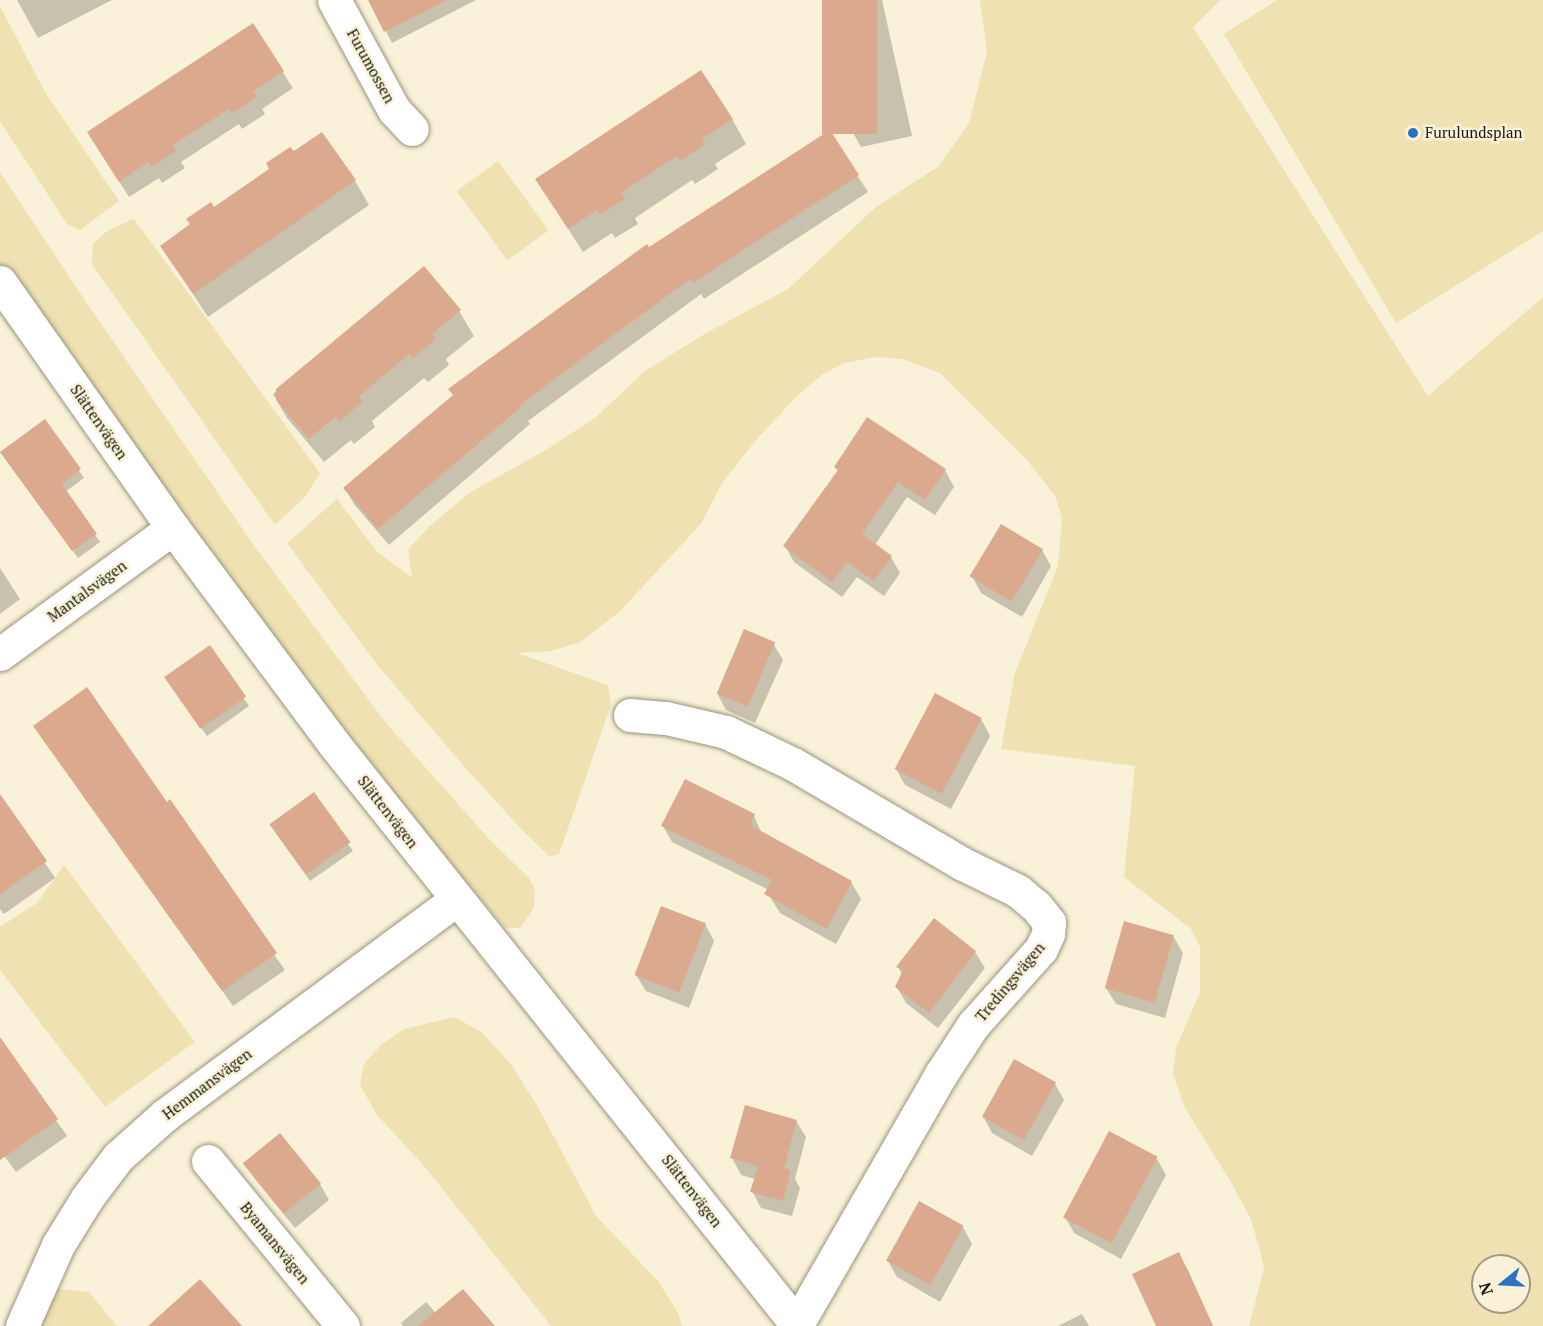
<!DOCTYPE html>
<meta charset="utf-8">
<style>
body{margin:0}
#map{position:relative;width:1543px;height:1326px;overflow:hidden;background:#f9f2d9;font-family:"PT Serif",serif}
div>[style]{position:absolute}
[style*='--x']{left:calc(var(--x)*1px);top:calc(var(--y)*1px);width:calc(var(--w)*1px);rotate:calc(var(--a)*1deg)}
.green>*{inset:0;background:#efe1b2;transform-origin:0 0}
.shadow>*{inset:0;background:#0003}
.building>*{inset:0;background:#dbaa8e;transform-origin:0 0}
.roads{filter:drop-shadow(0 0 2px #9a947d) drop-shadow(0 0 2px #9a947d)}
.street>*{height:33px;margin:-16.5px;padding:0 16.5px;transform-origin:16.5px;border-radius:16.5px;background:#fff}
.dots>*{width:16px;height:16px;translate:-50% -50%;box-sizing:border-box;border:3px solid #f9f2d9;border-radius:50%}
span{translate:-50% -50%;white-space:nowrap;text-align:center;line-height:1.15;-webkit-text-stroke:5px #f9f2d9;paint-order:stroke}
.street-label{font-size:15px;color:#18150d}
.poi-label{font-size:15px;color:#18150d}
.left{translate:0 -50%;text-align:left}
.north{position:absolute;left:1471px;top:1254px;width:60px;height:60px;box-sizing:border-box;background:#f9f2d9;border:2px solid #9f9a87;border-radius:50%;rotate:252deg;font-size:16px;font-weight:700;line-height:24px;text-align:center;color:#18150d}
.north::after{content:'';display:block;margin:auto;width:21px;height:27px;background:#2973c3;clip-path:polygon(50% 0,100% 100%,50% 72%,0 100%)}
</style>
<div id="map">
<div class="green">
<div style="clip-path:polygon(evenodd,980px 0,1220px 0,1193px 27px,1428px 396px,1543px 297px,1543px 1326px,1249px 1326px,1264px 1268px,1259px 1246px,1250px 1217px,1232px 1184px,1185px 1108px,1173px 1074px,1176px 1048px,1200px 992px,1200px 947px,1191px 929px,1124px 877px,1135px 766px,1001px 749px,1015px 673px,1058px 566px,1062px 518px,1055px 496px,1026px 459px,940px 373px,902px 359px,877px 357px,844px 363px,823px 374px,798px 395px,757px 439px,722px 483px,701px 524px,618px 613px,580px 642px,551px 651px,517px 653px,608px 685px,611px 705px,559px 854px,550px 857px,522px 830px,461px 763px,378px 666px,287px 543px,337px 499px,377px 552px,412px 577px,408px 549px,430px 526px,469px 493px,546px 450px,596px 417px,645px 371px,706px 333px,788px 289px,876px 207px,939px 166px,969px 123px,987px 52px,980px 0,1483px 1266px,1519px 1266px,1519px 1302px,1483px 1302px,1483px 1266px)"></div>
<div style="clip-path:polygon(1277px 0,1543px 0,1543px 231px,1396px 323px,1224px 34px)"></div>
<div style="clip-path:polygon(0 6px,45px 92px,119px 201px,80px 230px,67px 224px,0 121px)"></div>
<div style="left:498px;top:161px;width:86px;height:51px;rotate:54deg"></div>
<div style="clip-path:polygon(0 172px,82px 296px,255px 547px,386px 723px,491px 841px,529px 878px,535px 890px,534px 908px,520px 928px,505px 928px,378px 776px,336px 724px,224px 567px,21px 297px,0 265px)"></div>
<div style="clip-path:polygon(134px 219px,320px 473px,305px 497px,275px 525px,92px 264px,93px 244px,107px 231px)"></div>
<div style="clip-path:polygon(64px 865px,195px 1042px,105px 1107px,0 970px,0 927px,37px 903px)"></div>
<div style="clip-path:polygon(454px 1017px,482px 1032px,512px 1066px,538px 1107px,596px 1216px,658px 1281px,678px 1313px,682px 1326px,551px 1326px,425px 1167px,377px 1115px,360px 1085px,364px 1064px,381px 1045px,404px 1029px)"></div>
<div style="clip-path:polygon(59px 1289px,89px 1292px,117px 1326px,41px 1326px,42px 1312px)"></div>
</div>
<div class="shadow">
<div style="clip-path:polygon(17px 0,112px 0,38px 38px)"></div>
<div style="clip-path:polygon(376px 0,476px 0,392px 43px,371px 2px)"></div>
<div style="clip-path:polygon(824px 0,882px 0,912px 136px,861px 147px,852px 131px)"></div>
<div style="clip-path:polygon(252px 25px,293px 88px,262px 109px,265px 114px,242px 129px,239px 124px,181px 162px,185px 168px,162px 183px,159px 178px,129px 197px,98px 149px)"></div>
<div style="clip-path:polygon(732px 119px,746px 144px,715px 164px,718px 169px,695px 184px,692px 180px,635px 218px,638px 224px,615px 238px,612px 233px,583px 252px,537px 180px)"></div>
<div style="clip-path:polygon(829px 132px,868px 192px,704px 299px,701px 294px,528px 421px,530px 424px,389px 545px,354px 504px,345px 488px,649px 249px)"></div>
<div style="clip-path:polygon(294px 153px,355px 181px,369px 205px,208px 317px,162px 246px)"></div>
<div style="clip-path:polygon(423px 268px,459px 311px,474px 336px,446px 359px,449px 365px,428px 382px,424px 378px,372px 421px,375px 427px,354px 444px,351px 440px,324px 462px,287px 418px,273px 394px)"></div>
<div style="clip-path:polygon(45px 421px,84px 478px,65px 492px,100px 542px,78px 558px,6px 460px)"></div>
<div style="clip-path:polygon(836px 467px,945px 470px,954px 487px,935px 515px,907px 497px,875px 545px,891px 557px,900px 573px,884px 596px,857px 577px,842px 597px,794px 562px,785px 546px,838px 471px)"></div>
<div style="clip-path:polygon(1042px 550px,1051px 566px,1022px 617px,981px 593px,972px 576px)"></div>
<div style="clip-path:polygon(0 568px,20px 599px,0 614px)"></div>
<div style="clip-path:polygon(773px 643px,783px 660px,755px 723px,726px 710px,717px 693px)"></div>
<div style="clip-path:polygon(209px 647px,249px 706px,207px 736px,171px 685px)"></div>
<div style="clip-path:polygon(981px 719px,990px 736px,951px 809px,905px 785px,896px 769px)"></div>
<div style="clip-path:polygon(35px 726px,167px 804px,285px 970px,233px 1006px)"></div>
<div style="clip-path:polygon(313px 794px,353px 851px,310px 881px,275px 832px)"></div>
<div style="clip-path:polygon(0 796px,55px 878px,4px 914px,0 909px)"></div>
<div style="clip-path:polygon(754px 816px,762px 834px,851px 882px,861px 899px,836px 944px,780px 913px,770px 897px,771px 891px,672px 842px,663px 826px)"></div>
<div style="clip-path:polygon(705px 924px,714px 941px,689px 1008px,646px 991px,636px 975px)"></div>
<div style="clip-path:polygon(1173px 936px,1183px 953px,1165px 1018px,1116px 1004px,1106px 988px)"></div>
<div style="clip-path:polygon(975px 952px,985px 968px,938px 1028px,906px 1003px,897px 987px,902px 974px,898px 967px)"></div>
<div style="clip-path:polygon(0 1039px,67px 1136px,16px 1172px,0 1150px)"></div>
<div style="clip-path:polygon(1055px 1084px,1064px 1100px,1032px 1156px,992px 1133px,983px 1116px)"></div>
<div style="clip-path:polygon(796px 1121px,806px 1137px,795px 1179px,800px 1188px,792px 1216px,761px 1208px,752px 1191px,755px 1179px,741px 1175px,732px 1158px)"></div>
<div style="clip-path:polygon(1157px 1159px,1166px 1175px,1121px 1259px,1074px 1233px,1065px 1217px)"></div>
<div style="clip-path:polygon(245px 1163px,320px 1184px,329px 1200px,295px 1228px,255px 1179px)"></div>
<div style="clip-path:polygon(963px 1227px,972px 1244px,940px 1302px,897px 1277px,888px 1261px)"></div>
<div style="clip-path:polygon(1179px 1254px,1188px 1270px,1213px 1326px,1157px 1326px)"></div>
<div style="clip-path:polygon(426px 1302px,436px 1313px,491px 1326px,403px 1326px,401px 1323px)"></div>
<div style="clip-path:polygon(1082px 1314px,1089px 1326px,1058px 1326px)"></div>
</div>
<div class="building">
<div style="clip-path:polygon(368px 0,447px 0,384px 32px)"></div>
<div style="left:822px;top:0;width:55px;height:134px"></div>
<div style="clip-path:polygon(253px 23px,284px 71px,253px 92px,257px 97px,231px 114px,229px 109px,173px 145px,176px 151px,151px 167px,148px 162px,119px 182px,87px 132px)"></div>
<div style="clip-path:polygon(701px 70px,733px 119px,702px 139px,705px 144px,680px 161px,677px 156px,621px 193px,625px 199px,600px 214px,597px 210px,568px 229px,535px 179px)"></div>
<div style="clip-path:polygon(830px 130px,859px 175px,693px 283px,690px 279px,604px 342px,520px 405px,521px 407px,378px 529px,343px 488px,453px 395px,448px 389px,647px 244px,649px 247px)"></div>
<div style="clip-path:polygon(322px 132px,356px 180px,193px 294px,160px 246px,190px 224px,186px 219px,211px 202px,214px 207px,269px 169px,266px 163px,290px 147px,294px 151px)"></div>
<div style="clip-path:polygon(424px 266px,461px 310px,432px 334px,436px 339px,413px 358px,409px 354px,358px 397px,363px 401px,340px 421px,336px 416px,309px 439px,276px 400px,276px 389px)"></div>
<div style="clip-path:polygon(867px 417px,946px 469px,925px 500px,898px 482px,862px 534px,892px 556px,874px 581px,847px 562px,832px 582px,783px 546px,838px 470px,834px 467px)"></div>
<div style="clip-path:polygon(45px 419px,81px 469px,62px 484px,97px 534px,72px 551px,0 452px)"></div>
<div style="left:1001px;top:524px;width:49px;height:61px;rotate:31deg"></div>
<div style="left:744px;top:629px;width:34px;height:70px;rotate:23deg"></div>
<div style="left:210px;top:645px;width:63px;height:56px;rotate:55deg"></div>
<div style="clip-path:polygon(87px 687px,167px 802px,170px 799px,277px 953px,222px 991px,33px 726px)"></div>
<div style="left:935px;top:693px;width:53px;height:86px;rotate:28deg"></div>
<div style="clip-path:polygon(685px 779px,755px 814px,750px 825px,852px 881px,827px 929px,764px 894px,772px 880px,661px 826px)"></div>
<div style="left:314px;top:792px;width:62px;height:55px;rotate:54deg"></div>
<div style="clip-path:polygon(0 794px,47px 861px,0 894px)"></div>
<div style="left:661px;top:906px;width:48px;height:74px;rotate:21deg"></div>
<div style="clip-path:polygon(934px 918px,976px 951px,929px 1013px,895px 987px,903px 970px,896px 967px)"></div>
<div style="left:1124px;top:921px;width:52px;height:70px;rotate:16deg"></div>
<div style="clip-path:polygon(0 1037px,58px 1119px,0 1160px)"></div>
<div style="left:1014px;top:1059px;width:48px;height:66px;rotate:29deg"></div>
<div style="clip-path:polygon(745px 1105px,797px 1120px,784px 1168px,791px 1170px,783px 1201px,750px 1192px,758px 1166px,730px 1158px)"></div>
<div style="left:1109px;top:1131px;width:55px;height:98px;rotate:28deg"></div>
<div style="left:280px;top:1133px;width:65px;height:48px;rotate:51deg"></div>
<div style="left:919px;top:1201px;width:51px;height:68px;rotate:29deg"></div>
<div style="clip-path:polygon(1179px 1252px,1213px 1326px,1156px 1326px,1132px 1274px)"></div>
<div style="clip-path:polygon(200px 1279px,242px 1326px,148px 1326px)"></div>
<div style="clip-path:polygon(463px 1289px,495px 1326px,418px 1326px)"></div>
</div>
<div class="roads">
<div class="street">
<div style="--x:334;--y:0;--w:125;--a:61.4"></div>
<div style="--x:394;--y:110;--w:26;--a:47"></div>
<div style="--x:0;--y:282;--w:301;--a:54.9"></div>
<div style="--x:173;--y:528;--w:269;--a:53.3"></div>
<div style="--x:334;--y:744;--w:744;--a:51.44"></div>
<div style="--x:0;--y:654;--w:214;--a:-36.1"></div>
<div style="--x:630;--y:715;--w:36;--a:5"></div>
<div style="--x:666;--y:718;--w:62;--a:13.1"></div>
<div style="--x:726;--y:732;--w:74;--a:25.5"></div>
<div style="--x:793;--y:764;--w:197;--a:30.5"></div>
<div style="--x:963;--y:864;--w:61;--a:26.1"></div>
<div style="--x:1018;--y:891;--w:23;--a:40"></div>
<div style="--x:1036;--y:906;--w:21;--a:51"></div>
<div style="--x:1049;--y:922;--w:12;--a:95"></div>
<div style="--x:1048;--y:934;--w:17;--a:115"></div>
<div style="--x:1041;--y:949;--w:102;--a:131.8"></div>
<div style="--x:973;--y:1025;--w:59;--a:123.1"></div>
<div style="--x:941;--y:1074;--w:291;--a:119.9"></div>
<div style="--x:208;--y:1161;--w:213;--a:50.7"></div>
<div style="--x:22;--y:1326;--w:89;--a:-66"></div>
<div style="--x:58;--y:1245;--w:55;--a:-58.3"></div>
<div style="--x:87;--y:1198;--w:51;--a:-52.9"></div>
<div style="--x:118;--y:1157;--w:63;--a:-41.8"></div>
<div style="--x:165;--y:1115;--w:363;--a:-36.5"></div>
</div>
</div>
<div class="dots">
<div style="left:1413px;top:133px;background:#2973c3"></div>
</div>
<div class="street-label">
<span style="left:371px;top:66px;rotate:61deg">Furumossen</span>
<span style="left:99px;top:422px;rotate:55deg">Slättenvägen</span>
<span style="left:87px;top:591px;rotate:-36deg">Mantalsvägen</span>
<span style="left:388px;top:812px;rotate:52deg">Slättenvägen</span>
<span style="left:1010px;top:982px;rotate:-50deg">Tredingsvägen</span>
<span style="left:207px;top:1084px;rotate:-37deg">Hemmansvägen</span>
<span style="left:692px;top:1191px;rotate:52deg">Slättenvägen</span>
<span style="left:275px;top:1243px;rotate:51deg">Byamansvägen</span>
</div>
<div class="poi-label">
<span class="left" style="left:1425px;top:133px">Furulundsplan</span>
</div>
<div class="north">N</div>
</div>
